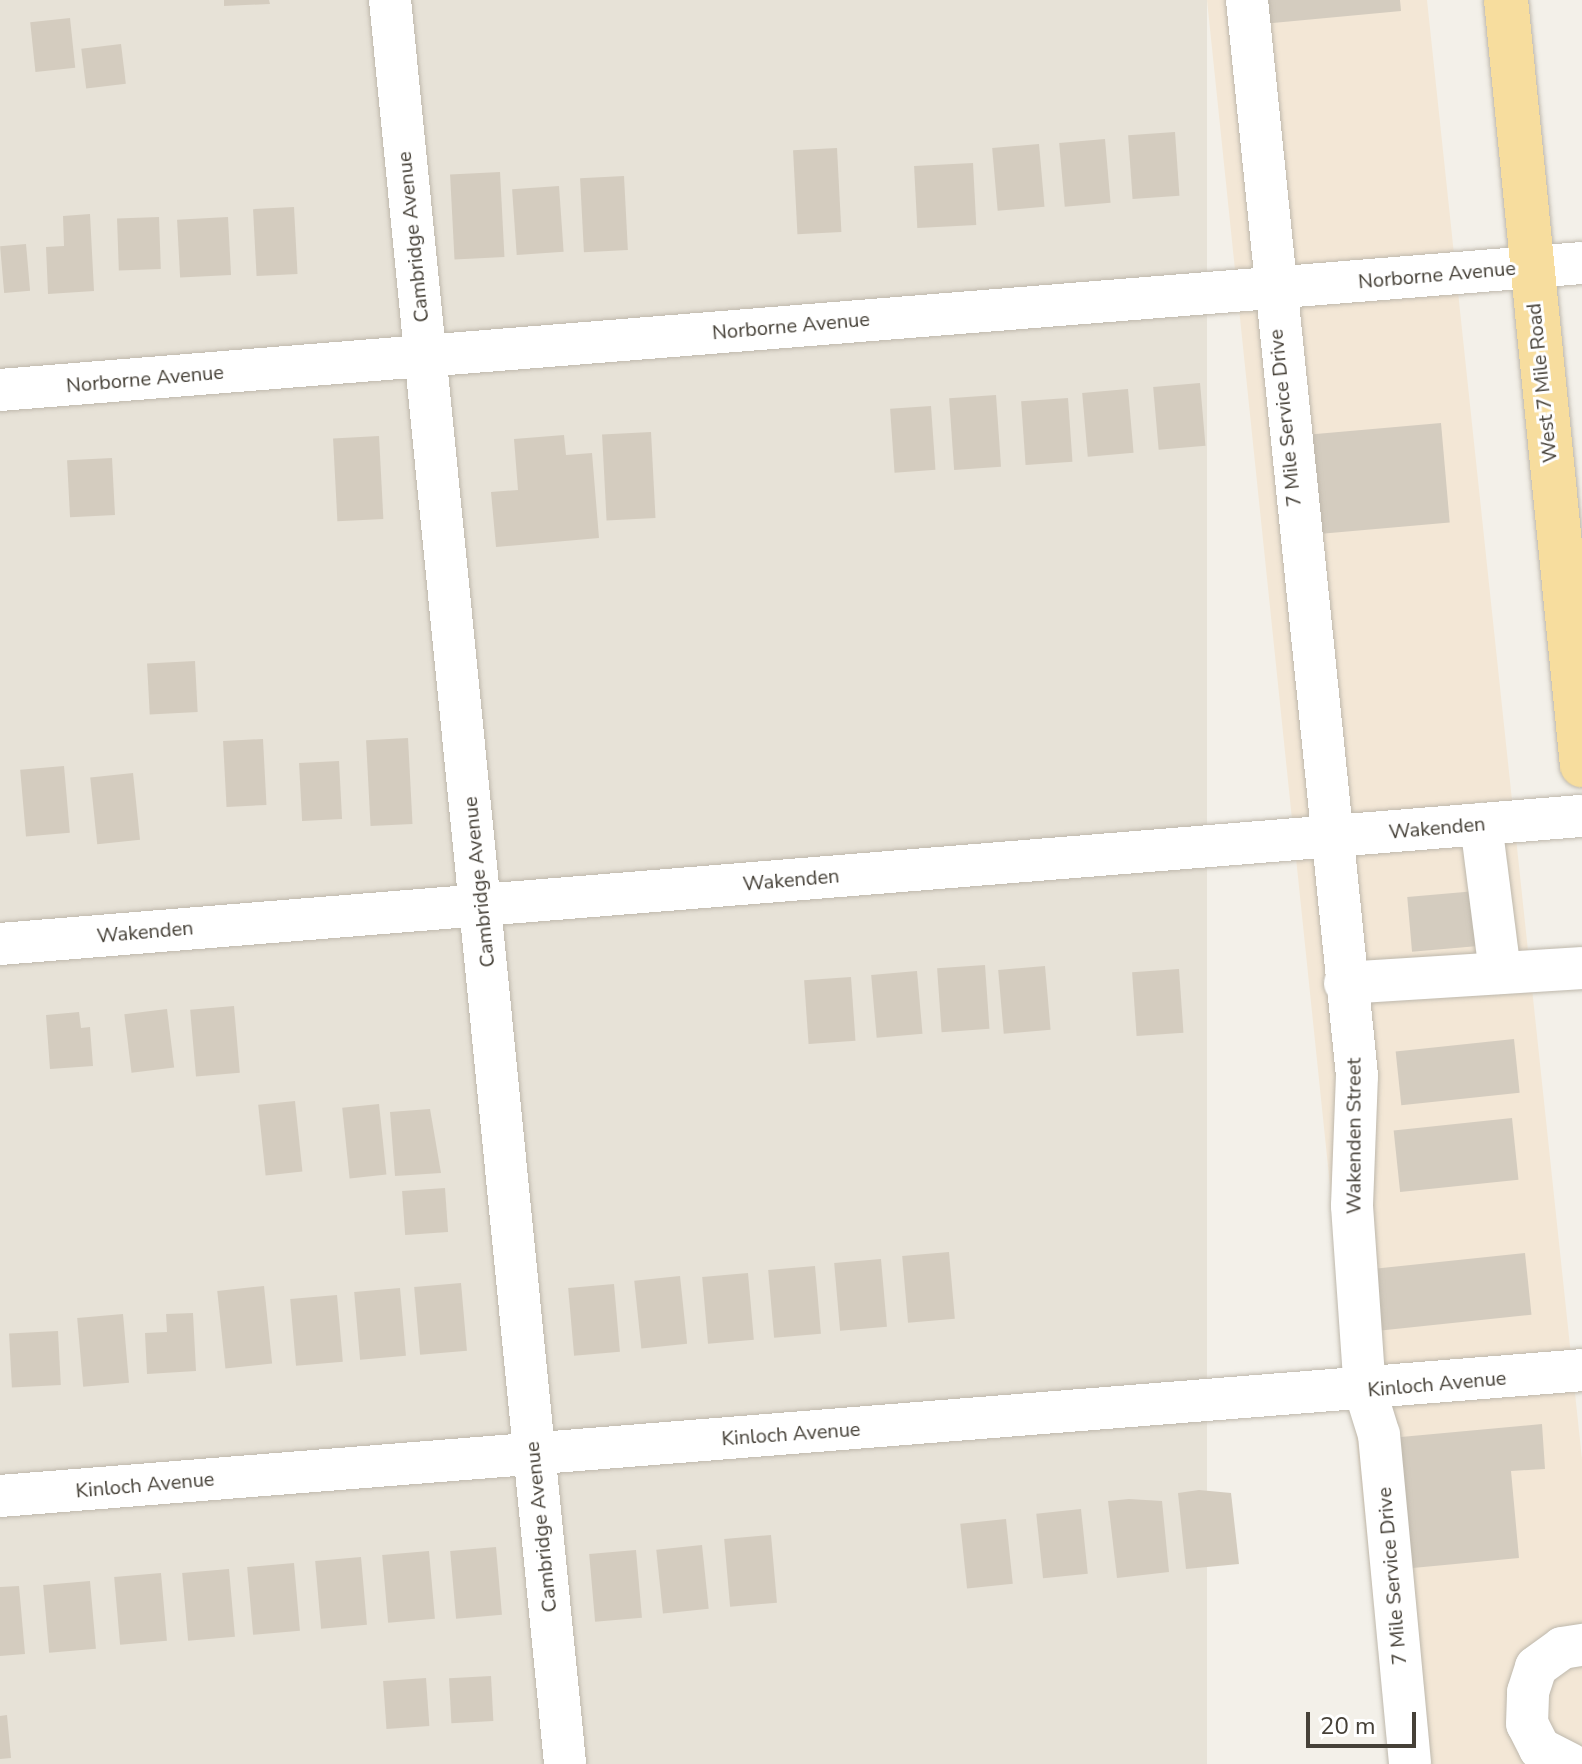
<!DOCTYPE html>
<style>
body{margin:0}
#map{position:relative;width:1582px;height:1764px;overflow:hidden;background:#f3f0e9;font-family:"Nunito Sans",sans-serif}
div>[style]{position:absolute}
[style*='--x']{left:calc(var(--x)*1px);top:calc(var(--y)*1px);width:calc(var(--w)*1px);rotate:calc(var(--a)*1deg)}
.residential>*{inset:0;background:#e7e2d7;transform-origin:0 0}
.commercial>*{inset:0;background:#f3e7d6}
.building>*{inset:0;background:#d4ccbf;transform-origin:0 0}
.roads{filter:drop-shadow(0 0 2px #beb8ac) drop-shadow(0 0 2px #beb8ac)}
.minor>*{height:42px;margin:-21px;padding:0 21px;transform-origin:21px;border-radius:21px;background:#fff}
.major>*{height:44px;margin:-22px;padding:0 22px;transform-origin:22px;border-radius:22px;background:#f7dd9e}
span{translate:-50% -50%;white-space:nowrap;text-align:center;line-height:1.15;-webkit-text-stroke:6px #fff;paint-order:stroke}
.street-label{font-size:20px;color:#464138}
.scale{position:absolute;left:1306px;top:1712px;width:110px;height:36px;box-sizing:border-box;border:4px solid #464138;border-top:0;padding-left:10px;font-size:24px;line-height:28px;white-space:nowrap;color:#464138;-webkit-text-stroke:6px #fff;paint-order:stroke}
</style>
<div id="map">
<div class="residential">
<div style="left:0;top:0;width:1207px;height:1764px"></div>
</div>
<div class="commercial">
<div style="clip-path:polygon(1207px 0,1427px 0,1582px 1459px,1582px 1764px,1390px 1764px)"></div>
</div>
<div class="building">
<div style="clip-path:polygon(224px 0,269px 0,270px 4px,224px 6px)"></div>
<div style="clip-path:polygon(1260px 0,1400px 0,1401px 11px,1262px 24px)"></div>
<div style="left:70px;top:18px;width:50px;height:40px;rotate:84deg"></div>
<div style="left:121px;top:44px;width:40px;height:40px;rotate:83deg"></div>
<div style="left:1175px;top:132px;width:64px;height:47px;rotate:86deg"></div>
<div style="left:1105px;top:139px;width:64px;height:46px;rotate:85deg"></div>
<div style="left:1039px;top:144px;width:63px;height:47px;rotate:85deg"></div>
<div style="left:837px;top:148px;width:84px;height:44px;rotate:87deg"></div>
<div style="left:973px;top:163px;width:62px;height:59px;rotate:87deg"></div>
<div style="left:500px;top:172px;width:85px;height:50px;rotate:87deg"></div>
<div style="left:624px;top:176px;width:74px;height:44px;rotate:87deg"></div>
<div style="left:559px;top:186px;width:66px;height:47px;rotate:86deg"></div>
<div style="left:294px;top:207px;width:67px;height:41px;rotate:87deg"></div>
<div style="clip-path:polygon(90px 214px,94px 291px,48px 294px,46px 247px,64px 246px,63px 216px)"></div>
<div style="left:159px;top:217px;width:52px;height:42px;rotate:88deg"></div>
<div style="left:228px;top:217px;width:58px;height:51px;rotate:87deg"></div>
<div style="left:26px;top:244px;width:47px;height:26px;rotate:85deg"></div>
<div style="left:1200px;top:383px;width:63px;height:47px;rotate:85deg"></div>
<div style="left:1128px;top:389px;width:64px;height:46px;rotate:85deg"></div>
<div style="left:996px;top:395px;width:72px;height:47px;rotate:86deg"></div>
<div style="left:1068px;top:398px;width:64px;height:47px;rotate:86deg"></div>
<div style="left:931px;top:406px;width:64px;height:41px;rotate:86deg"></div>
<div style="left:1441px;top:423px;width:100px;height:140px;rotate:85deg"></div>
<div style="left:651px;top:432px;width:86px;height:49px;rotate:87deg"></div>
<div style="clip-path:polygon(564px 435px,566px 455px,592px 453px,599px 538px,496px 547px,491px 492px,518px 490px,514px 439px)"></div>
<div style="left:379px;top:436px;width:83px;height:46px;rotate:87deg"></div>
<div style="left:112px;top:458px;width:57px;height:45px;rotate:87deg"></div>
<div style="left:195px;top:661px;width:51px;height:48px;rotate:87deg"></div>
<div style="left:408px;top:738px;width:86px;height:42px;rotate:87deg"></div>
<div style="left:263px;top:739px;width:66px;height:40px;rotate:87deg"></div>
<div style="left:339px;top:761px;width:58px;height:40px;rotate:87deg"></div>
<div style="left:64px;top:766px;width:67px;height:44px;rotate:85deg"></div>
<div style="left:133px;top:773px;width:67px;height:43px;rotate:84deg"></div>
<div style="left:1476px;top:891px;width:55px;height:69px;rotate:85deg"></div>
<div style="left:985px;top:965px;width:64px;height:48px;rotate:86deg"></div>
<div style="left:1045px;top:966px;width:64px;height:47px;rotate:85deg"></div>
<div style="left:1179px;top:969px;width:64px;height:47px;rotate:86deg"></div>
<div style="left:917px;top:971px;width:63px;height:46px;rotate:85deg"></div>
<div style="left:851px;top:977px;width:64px;height:47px;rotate:86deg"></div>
<div style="left:234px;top:1006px;width:67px;height:44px;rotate:85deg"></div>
<div style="left:167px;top:1009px;width:59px;height:43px;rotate:83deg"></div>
<div style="clip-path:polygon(79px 1012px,81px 1028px,90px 1027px,93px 1066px,50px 1069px,46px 1015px)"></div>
<div style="left:1514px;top:1039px;width:54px;height:119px;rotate:84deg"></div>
<div style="left:295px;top:1101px;width:71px;height:37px;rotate:84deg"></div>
<div style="left:379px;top:1104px;width:71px;height:37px;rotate:84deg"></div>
<div style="clip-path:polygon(430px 1109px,441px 1173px,395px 1176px,390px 1112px)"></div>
<div style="left:1512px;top:1118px;width:62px;height:119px;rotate:84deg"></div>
<div style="left:445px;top:1188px;width:44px;height:43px;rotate:86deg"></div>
<div style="left:949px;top:1252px;width:67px;height:47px;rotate:85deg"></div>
<div style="left:1525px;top:1253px;width:62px;height:156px;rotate:84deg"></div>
<div style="left:881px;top:1259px;width:68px;height:47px;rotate:85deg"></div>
<div style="left:815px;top:1266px;width:68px;height:47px;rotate:85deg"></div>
<div style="left:748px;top:1273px;width:67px;height:46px;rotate:85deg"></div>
<div style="left:680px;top:1276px;width:68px;height:46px;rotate:84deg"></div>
<div style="left:461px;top:1283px;width:68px;height:47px;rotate:85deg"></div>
<div style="left:614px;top:1284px;width:68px;height:46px;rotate:85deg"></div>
<div style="left:264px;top:1286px;width:78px;height:47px;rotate:84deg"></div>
<div style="left:400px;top:1288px;width:68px;height:46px;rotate:85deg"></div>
<div style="left:337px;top:1295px;width:67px;height:47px;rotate:85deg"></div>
<div style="clip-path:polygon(193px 1313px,196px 1371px,147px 1374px,145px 1333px,167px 1332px,166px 1314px)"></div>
<div style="left:123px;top:1314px;width:69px;height:46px;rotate:85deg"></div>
<div style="left:58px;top:1331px;width:54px;height:49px;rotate:87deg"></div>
<div style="clip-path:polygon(1542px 1424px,1545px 1469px,1511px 1471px,1519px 1558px,1402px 1569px,1390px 1438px)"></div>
<div style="clip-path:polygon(1199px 1490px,1231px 1493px,1239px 1564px,1186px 1569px,1178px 1493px)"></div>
<div style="clip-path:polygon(1129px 1499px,1162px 1501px,1169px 1572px,1117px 1578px,1108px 1501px)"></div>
<div style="left:1081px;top:1509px;width:65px;height:45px;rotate:84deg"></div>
<div style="left:1006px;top:1519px;width:65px;height:46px;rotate:84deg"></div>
<div style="left:771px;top:1535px;width:68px;height:47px;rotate:85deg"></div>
<div style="left:702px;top:1545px;width:64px;height:46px;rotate:84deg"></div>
<div style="left:496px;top:1547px;width:68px;height:46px;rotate:85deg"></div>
<div style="left:636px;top:1550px;width:68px;height:47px;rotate:85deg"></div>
<div style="left:429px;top:1551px;width:68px;height:47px;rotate:85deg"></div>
<div style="left:361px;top:1557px;width:68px;height:46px;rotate:85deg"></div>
<div style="left:294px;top:1563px;width:68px;height:47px;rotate:85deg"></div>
<div style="left:229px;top:1569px;width:68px;height:47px;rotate:85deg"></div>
<div style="left:161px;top:1573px;width:68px;height:47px;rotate:85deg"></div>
<div style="left:90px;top:1581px;width:68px;height:47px;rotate:85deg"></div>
<div style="clip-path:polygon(19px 1586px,25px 1654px,0 1656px,0 1587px)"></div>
<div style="left:491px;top:1676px;width:45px;height:42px;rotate:87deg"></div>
<div style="left:426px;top:1678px;width:48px;height:43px;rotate:86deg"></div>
<div style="clip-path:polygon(7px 1715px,11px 1758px,0 1759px,0 1716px)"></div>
</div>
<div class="roads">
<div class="minor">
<div style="--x:390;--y:0;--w:1773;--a:84.33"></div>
<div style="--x:1247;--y:0;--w:1081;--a:84.16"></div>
<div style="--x:1357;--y:1075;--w:131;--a:92.2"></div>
<div style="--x:1352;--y:1206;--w:184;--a:86"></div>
<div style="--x:1365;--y:1390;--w:47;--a:72.7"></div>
<div style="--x:1379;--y:1435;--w:330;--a:84.6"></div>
<div style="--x:0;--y:390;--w:1587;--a:-4.59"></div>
<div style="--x:1481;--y:824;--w:150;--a:82.7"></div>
<div style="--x:0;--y:944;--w:1587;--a:-4.63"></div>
<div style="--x:1345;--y:983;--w:237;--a:-3.6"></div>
<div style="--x:0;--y:1496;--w:1587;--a:-4.55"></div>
<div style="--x:1570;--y:1764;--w:34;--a:-153"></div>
<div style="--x:1540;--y:1749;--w:28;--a:-117"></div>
<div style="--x:1527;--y:1724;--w:32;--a:-88"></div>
<div style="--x:1528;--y:1692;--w:26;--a:-72"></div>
<div style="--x:1536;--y:1667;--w:32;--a:-36"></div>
<div style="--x:1562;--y:1648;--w:20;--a:-9"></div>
</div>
<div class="major">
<div style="--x:1506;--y:0;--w:769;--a:84.33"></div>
</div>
</div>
<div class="street-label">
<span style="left:413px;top:237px;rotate:-96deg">Cambridge Avenue</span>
<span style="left:1437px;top:275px;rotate:-5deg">Norborne Avenue</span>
<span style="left:791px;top:326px;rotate:-5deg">Norborne Avenue</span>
<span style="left:145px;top:379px;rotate:-5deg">Norborne Avenue</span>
<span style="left:1542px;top:383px;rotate:-96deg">West 7 Mile Road</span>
<span style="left:1285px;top:418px;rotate:-96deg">7 Mile Service Drive</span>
<span style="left:1437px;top:828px;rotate:-5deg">Wakenden</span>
<span style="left:791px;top:880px;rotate:-5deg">Wakenden</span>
<span style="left:479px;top:882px;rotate:-96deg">Cambridge Avenue</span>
<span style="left:145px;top:932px;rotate:-5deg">Wakenden</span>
<span style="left:1354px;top:1136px;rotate:-90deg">Wakenden Street</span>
<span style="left:1437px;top:1384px;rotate:-5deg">Kinloch Avenue</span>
<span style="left:791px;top:1434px;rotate:-4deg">Kinloch Avenue</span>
<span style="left:145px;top:1485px;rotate:-5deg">Kinloch Avenue</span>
<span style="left:541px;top:1527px;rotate:-96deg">Cambridge Avenue</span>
<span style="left:1392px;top:1576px;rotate:-95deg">7 Mile Service Drive</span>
</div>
<div class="scale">20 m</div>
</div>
